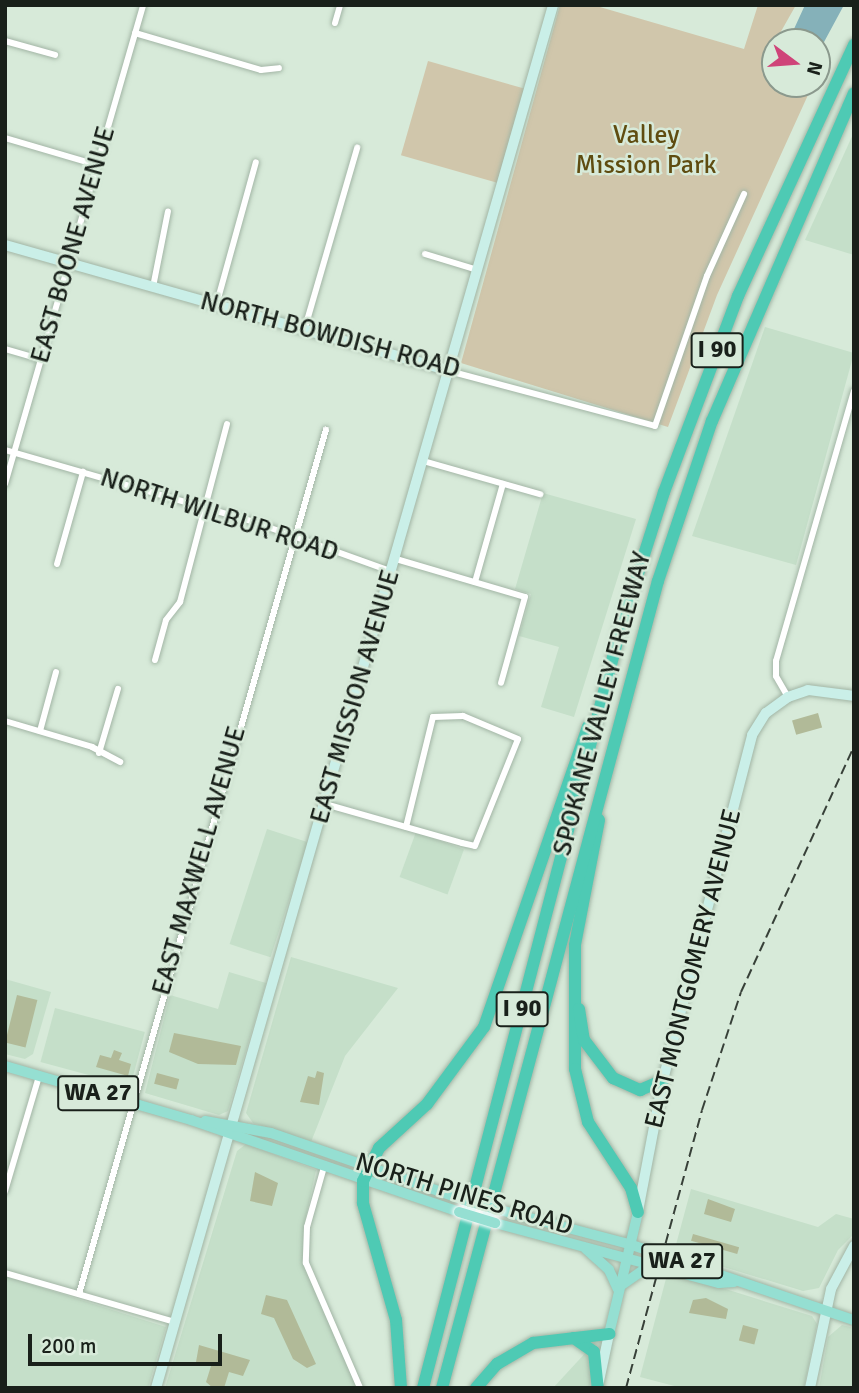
<!DOCTYPE html>
<style>
body{margin:0}
#map{position:relative;width:859px;height:1393px;overflow:hidden;background:#d7ead9;font-family:Signika,sans-serif}
div>[style]{position:absolute}
[style*='--x']{left:calc(var(--x)*1px);top:calc(var(--y)*1px);width:calc(var(--w)*1px);rotate:calc(var(--a)*1deg)}
.built>*{inset:0;background:#c5dfc9;transform-origin:0 0}
.green>*{inset:0;background:#d0c6ab;transform-origin:0 0}
.water>*{inset:0;background:#85b1b9}
.building>*{inset:0;background:#b1ba98;transform-origin:0 0}
.roads{filter:drop-shadow(0 0 2px #a2b5a5) drop-shadow(0 0 2px #a2b5a5)}
.street>*{height:6px;margin:-3px;padding:0 3px;transform-origin:3px;border-radius:3px;background:#fff}
.secondary>*{height:10px;margin:-5px;padding:0 5px;transform-origin:5px;border-radius:5px;background:#caefe8}
.primary>*{height:10px;margin:-5px;padding:0 5px;transform-origin:5px;border-radius:5px;background:#95dfd2}
.highway>*{height:12px;margin:-6px;padding:0 6px;transform-origin:6px;border-radius:6px;background:#4ecab4}
.rail>*{height:2px;margin-top:-1px;transform-origin:0;background:repeating-linear-gradient(90deg,#374038 0 10px,transparent 0 15px)}
.bridges{filter:drop-shadow(0 0 2px #fff) drop-shadow(0 0 2px #fff)}
.primary-bridge>*{height:10px;margin:-5px;padding:0 5px;transform-origin:5px;border-radius:5px;background:#95dfd2}
span{translate:-50% -50%;white-space:nowrap;text-align:center;line-height:1.15;-webkit-text-stroke:5px #d7ead9;paint-order:stroke}
.shield-label span{padding:2px 5px;background:#d7ead9;border:2px solid;border-radius:5px;-webkit-text-stroke-width:0}
.shield-label{font-size:24px;color:#19201a;font-weight:700}
.park-label{font-size:26px;color:#5f4c10}
.street-label{font-size:26px;color:#19201a}
.frame{position:absolute;inset:0;border:7px solid #19201a;pointer-events:none}
.north{position:absolute;left:761px;top:28px;width:70px;height:70px;box-sizing:border-box;background:#d7ead9;border:2px solid #8b998d;border-radius:50%;rotate:106deg;font-size:19px;font-weight:700;line-height:28px;text-align:center;color:#19201a}
.north::after{content:'';display:block;margin:auto;width:24px;height:32px;background:#cf4479;clip-path:polygon(50% 0,100% 100%,50% 72%,0 100%)}
.scale{position:absolute;left:28px;top:1334px;width:194px;height:32px;box-sizing:border-box;border:4px solid #19201a;border-top:0;padding-left:9px;font-size:21px;line-height:24px;white-space:nowrap;color:#19201a;-webkit-text-stroke:5px #d7ead9;paint-order:stroke}
</style>
<div id="map">
<div class="built">
<div style="clip-path:polygon(854px 132px,854px 255px,805px 240px)"></div>
<div style="clip-path:polygon(765px 327px,854px 353px,796px 565px,692px 536px)"></div>
<div style="clip-path:polygon(543px 493px,636px 519px,574px 717px,541px 707px,559px 647px,519px 636px,531px 594px,515px 589px)"></div>
<div style="left:267px;top:829px;width:43px;height:121px;rotate:18deg"></div>
<div style="left:416px;top:832px;width:51px;height:48px;rotate:20deg"></div>
<div style="clip-path:polygon(291px 957px,398px 988px,345px 1056px,311px 1142px,253px 1123px,246px 1113px)"></div>
<div style="clip-path:polygon(229px 972px,266px 983px,228px 1111px,219px 1115px,145px 1093px,170px 995px,218px 1009px)"></div>
<div style="clip-path:polygon(5px 979px,51px 992px,33px 1054px,25px 1059px,5px 1054px)"></div>
<div style="left:55px;top:1008px;width:93px;height:56px;rotate:15deg"></div>
<div style="clip-path:polygon(246px 1144px,316px 1170px,304px 1226px,304px 1263px,357px 1388px,165px 1388px,237px 1151px)"></div>
<div style="clip-path:polygon(691px 1189px,818px 1227px,836px 1214px,854px 1219px,854px 1234px,838px 1250px,819px 1288px,803px 1291px,674px 1252px)"></div>
<div style="clip-path:polygon(668px 1271px,812px 1316px,817px 1324px,804px 1388px,682px 1388px,640px 1377px)"></div>
<div style="clip-path:polygon(5px 1276px,166px 1327px,148px 1388px,5px 1388px)"></div>
<div style="clip-path:polygon(842px 1325px,854px 1328px,854px 1388px,819px 1388px,828px 1337px)"></div>
<div style="clip-path:polygon(589px 1349px,595px 1367px,589px 1388px,553px 1388px)"></div>
</div>
<div class="green">
<div style="clip-path:polygon(560px 5px,593px 5px,744px 49px,758px 5px,796px 5px,775px 42px,775px 84px,813px 84px,717px 295px,668px 427px,461px 363px)"></div>
<div style="left:428px;top:61px;width:100px;height:98px;rotate:16deg"></div>
</div>
<div class="water">
<div style="clip-path:polygon(805px 5px,844px 5px,817px 55px,817px 42px,788px 42px)"></div>
</div>
<div class="building">
<div style="left:818px;top:713px;width:15px;height:27px;rotate:74deg"></div>
<div style="left:17px;top:995px;width:21px;height:49px;rotate:14deg"></div>
<div style="clip-path:polygon(174px 1033px,241px 1046px,236px 1065px,198px 1064px,169px 1052px)"></div>
<div style="clip-path:polygon(114px 1050px,122px 1053px,119px 1060px,131px 1064px,128px 1076px,96px 1067px,100px 1055px,111px 1058px)"></div>
<div style="clip-path:polygon(317px 1071px,324px 1073px,319px 1105px,300px 1102px,308px 1076px,315px 1078px)"></div>
<div style="left:157px;top:1073px;width:23px;height:11px;rotate:15deg"></div>
<div style="clip-path:polygon(255px 1172px,278px 1183px,272px 1206px,250px 1201px)"></div>
<div style="clip-path:polygon(708px 1199px,735px 1209px,731px 1222px,704px 1214px)"></div>
<div style="left:693px;top:1234px;width:48px;height:7px;rotate:16deg"></div>
<div style="clip-path:polygon(266px 1295px,287px 1300px,316px 1364px,307px 1368px,293px 1359px,274px 1318px,261px 1314px)"></div>
<div style="clip-path:polygon(706px 1298px,728px 1309px,726px 1319px,689px 1313px,693px 1300px)"></div>
<div style="left:743px;top:1325px;width:16px;height:16px;rotate:15deg"></div>
<div style="clip-path:polygon(199px 1345px,250px 1360px,243px 1376px,229px 1372px,224px 1388px,213px 1388px,206px 1382px,211px 1366px,196px 1362px)"></div>
</div>
<div class="roads">
<div class="street">
<div style="--x:335;--y:23;--w:19;--a:-74"></div>
<div style="--x:135;--y:33;--w:131;--a:16.4"></div>
<div style="--x:261;--y:70;--w:18;--a:-6"></div>
<div style="--x:5;--y:41;--w:52;--a:15.6"></div>
<div style="--x:5;--y:138;--w:96;--a:16.4"></div>
<div style="--x:425;--y:254;--w:55;--a:16.8"></div>
<div style="--x:153;--y:287;--w:77;--a:-78.8"></div>
<div style="--x:216;--y:306;--w:149;--a:-74.5"></div>
<div style="--x:304;--y:331;--w:191;--a:-73.8"></div>
<div style="--x:5;--y:349;--w:37;--a:16"></div>
<div style="--x:449;--y:371;--w:213;--a:14.9"></div>
<div style="--x:655;--y:426;--w:159;--a:-70.9"></div>
<div style="--x:707;--y:276;--w:90;--a:-65.7"></div>
<div style="--x:5;--y:450;--w:259;--a:16.1"></div>
<div style="--x:254;--y:522;--w:148;--a:19.8"></div>
<div style="--x:423;--y:461;--w:122;--a:15.8"></div>
<div style="--x:5;--y:484;--w:498;--a:-73.9"></div>
<div style="--x:396;--y:559;--w:134;--a:16.4"></div>
<div style="--x:525;--y:597;--w:89;--a:105.6"></div>
<div style="--x:57;--y:564;--w:96;--a:-74.2"></div>
<div style="--x:475;--y:582;--w:102;--a:-74.1"></div>
<div style="--x:155;--y:660;--w:41;--a:-74.6"></div>
<div style="--x:166;--y:620;--w:23;--a:-52"></div>
<div style="--x:180;--y:602;--w:184;--a:-75.2"></div>
<div style="--x:788;--y:697;--w:24;--a:-120"></div>
<div style="--x:776;--y:676;--w:15;--a:-90"></div>
<div style="--x:776;--y:661;--w:281;--a:-73.9"></div>
<div style="--x:5;--y:721;--w:91;--a:16.6"></div>
<div style="--x:92;--y:747;--w:32;--a:28"></div>
<div style="--x:40;--y:731;--w:61;--a:-74.8"></div>
<div style="--x:99;--y:753;--w:67;--a:-73.5"></div>
<div style="--x:325;--y:804;--w:142;--a:15.9"></div>
<div style="--x:462;--y:843;--w:13;--a:13"></div>
<div style="--x:475;--y:846;--w:115;--a:-68.1"></div>
<div style="--x:518;--y:739;--w:60;--a:-157.3"></div>
<div style="--x:463;--y:716;--w:30;--a:178"></div>
<div style="--x:433;--y:717;--w:113;--a:103.8"></div>
<div style="--x:324;--y:1167;--w:62;--a:105.8"></div>
<div style="--x:307;--y:1227;--w:36;--a:92"></div>
<div style="--x:306;--y:1263;--w:136;--a:66.6"></div>
<div style="--x:5;--y:1191;--w:120;--a:-73.5"></div>
<div style="--x:5;--y:1273;--w:177;--a:16.1"></div>
<div style="--x:79;--y:1294;--w:899;--a:-74.05"></div>
</div>
<div class="secondary">
<div style="--x:5;--y:245;--w:462;--a:15.8"></div>
<div style="--x:638;--y:1211;--w:133;--a:-79.2"></div>
<div style="--x:663;--y:1080;--w:356;--a:-75.5"></div>
<div style="--x:752;--y:735;--w:26;--a:-58"></div>
<div style="--x:766;--y:713;--w:27;--a:-36"></div>
<div style="--x:788;--y:697;--w:21;--a:-19"></div>
<div style="--x:808;--y:690;--w:46;--a:7.4"></div>
<div style="--x:599;--y:1381;--w:48;--a:-78"></div>
<div style="--x:156;--y:1388;--w:1439;--a:-73.98"></div>
<div style="--x:810;--y:1388;--w:101;--a:-78"></div>
<div style="--x:831;--y:1289;--w:49;--a:-61.9"></div>
</div>
<div class="primary">
<div style="--x:5;--y:1066;--w:194;--a:16.2"></div>
<div style="--x:191;--y:1120;--w:283;--a:18.9"></div>
<div style="--x:205;--y:1121;--w:67;--a:10.3"></div>
<div style="--x:271;--y:1133;--w:204;--a:19.1"></div>
<div style="--x:500;--y:1210;--w:133;--a:14.8"></div>
<div style="--x:629;--y:1244;--w:237;--a:18.7"></div>
<div style="--x:495;--y:1223;--w:232;--a:15"></div>
<div style="--x:719;--y:1283;--w:15;--a:-4"></div>
<div style="--x:586;--y:1249;--w:31;--a:42"></div>
<div style="--x:609;--y:1270;--w:21;--a:65"></div>
<div style="--x:619;--y:1287;--w:42;--a:-35.2"></div>
<div style="--x:609;--y:1334;--w:125;--a:-76.6"></div>
</div>
<div class="highway">
<div style="--x:599;--y:820;--w:127;--a:100.9"></div>
<div style="--x:575;--y:945;--w:124;--a:90"></div>
<div style="--x:575;--y:1069;--w:55;--a:76.2"></div>
<div style="--x:588;--y:1122;--w:79;--a:56.9"></div>
<div style="--x:631;--y:1188;--w:25;--a:74"></div>
<div style="--x:579;--y:1009;--w:31;--a:81"></div>
<div style="--x:584;--y:1040;--w:48;--a:52.7"></div>
<div style="--x:613;--y:1078;--w:30;--a:24"></div>
<div style="--x:640;--y:1090;--w:25;--a:-23"></div>
<div style="--x:574;--y:1338;--w:24;--a:35"></div>
<div style="--x:594;--y:1352;--w:36;--a:84"></div>
<div style="--x:401;--y:1388;--w:68;--a:-94.2"></div>
<div style="--x:396;--y:1320;--w:122;--a:-105.8"></div>
<div style="--x:363;--y:1203;--w:22;--a:-90"></div>
<div style="--x:363;--y:1181;--w:37;--a:-64"></div>
<div style="--x:379;--y:1148;--w:65;--a:-42.5"></div>
<div style="--x:427;--y:1104;--w:96;--a:-53.5"></div>
<div style="--x:484;--y:1027;--w:318;--a:-70.9"></div>
<div style="--x:423;--y:1388;--w:783;--a:-75.43"></div>
<div style="--x:620;--y:630;--w:145;--a:-72.3"></div>
<div style="--x:664;--y:492;--w:210;--a:-69.3"></div>
<div style="--x:738;--y:296;--w:277;--a:-65.2"></div>
<div style="--x:442;--y:1388;--w:835;--a:-75.02"></div>
<div style="--x:658;--y:581;--w:169;--a:-71.4"></div>
<div style="--x:712;--y:421;--w:357;--a:-66.6"></div>
<div style="--x:476;--y:1388;--w:32;--a:-49"></div>
<div style="--x:497;--y:1364;--w:42;--a:-30.3"></div>
<div style="--x:533;--y:1343;--w:77;--a:-6.8"></div>
</div>
</div>
<div class="rail">
<div style="--x:626;--y:1388;--w:288;--a:-74.7"></div>
<div style="--x:702;--y:1110;--w:124;--a:-71.7"></div>
<div style="--x:741;--y:992;--w:271;--a:-65.3"></div>
</div>
<div class="bridges">
<div class="primary-bridge">
<div style="--x:464;--y:1200;--w:37;--a:16"></div>
<div style="--x:459;--y:1212;--w:38;--a:17"></div>
</div>
</div>
<div class="shield-label">
<span style="left:717px;top:350px">I 90</span>
<span style="left:522px;top:1009px">I 90</span>
<span style="left:98px;top:1093px">WA 27</span>
<span style="left:682px;top:1261px">WA 27</span>
</div>
<div class="park-label">
<span style="left:646px;top:151px">Valley<br>Mission Park</span>
</div>
<div class="street-label">
<span style="left:74px;top:245px;rotate:-74deg">EAST BOONE AVENUE</span>
<span style="left:330px;top:336px;rotate:15deg">NORTH BOWDISH ROAD</span>
<span style="left:219px;top:516px;rotate:18deg">NORTH WILBUR ROAD</span>
<span style="left:356px;top:697px;rotate:-74deg">EAST MISSION AVENUE</span>
<span style="left:603px;top:704px;rotate:-75deg">SPOKANE VALLEY FREEWAY</span>
<span style="left:200px;top:861px;rotate:-74deg">EAST MAXWELL AVENUE</span>
<span style="left:694px;top:969px;rotate:-76deg">EAST MONTGOMERY AVENUE</span>
<span style="left:464px;top:1195px;rotate:17deg">NORTH PINES ROAD</span>
</div>
<div class="frame"></div>
<div class="north">N</div>
<div class="scale">200 m</div>
</div>
